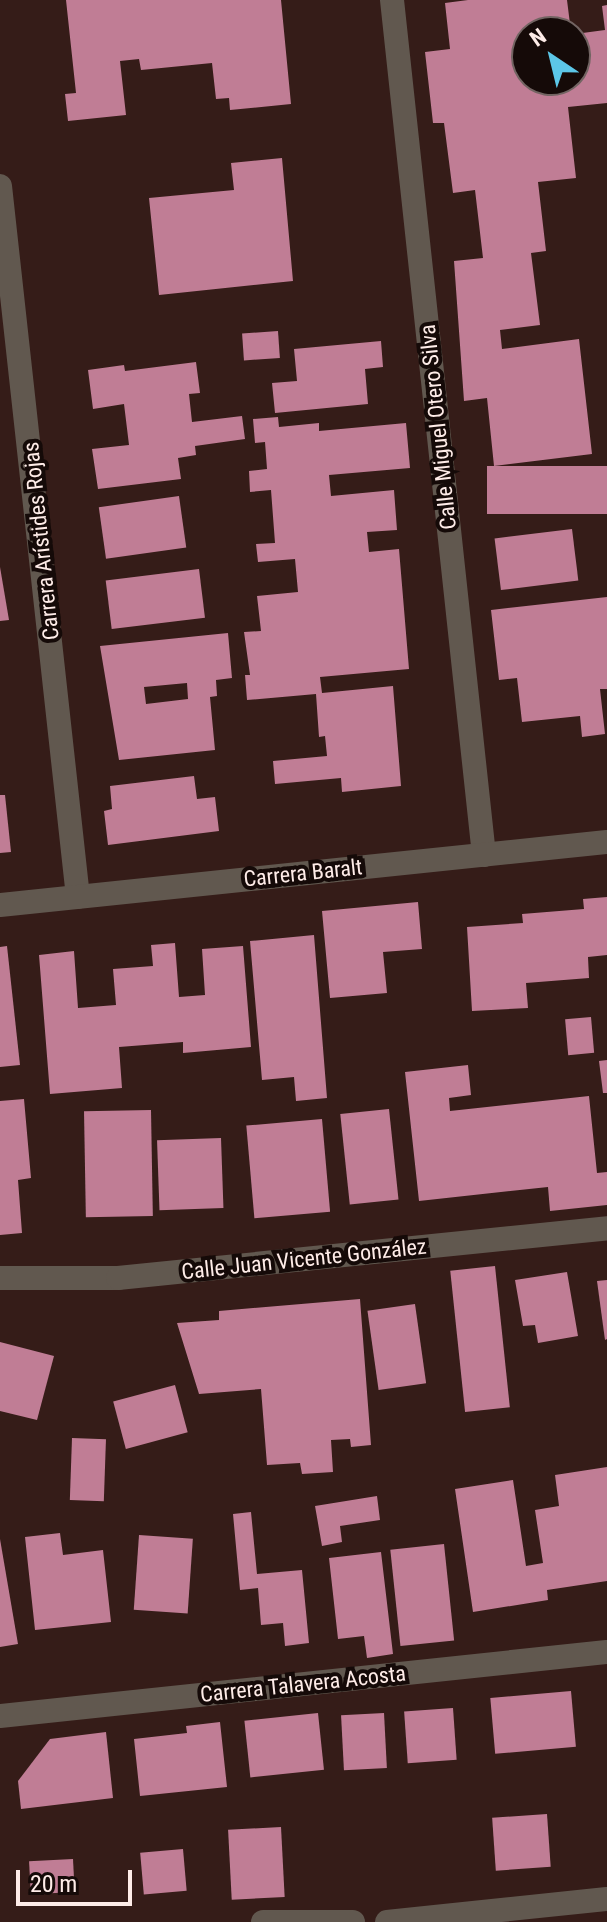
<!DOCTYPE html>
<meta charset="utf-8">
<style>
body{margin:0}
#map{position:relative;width:607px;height:1922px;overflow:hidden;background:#351c18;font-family:"Roboto Condensed",sans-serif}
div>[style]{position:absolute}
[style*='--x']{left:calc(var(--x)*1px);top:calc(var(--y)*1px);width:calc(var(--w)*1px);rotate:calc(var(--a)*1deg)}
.building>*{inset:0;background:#c07d95;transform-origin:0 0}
.minor>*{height:24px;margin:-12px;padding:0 12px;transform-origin:12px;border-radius:12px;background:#61584f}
span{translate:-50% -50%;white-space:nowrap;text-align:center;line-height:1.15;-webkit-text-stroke:8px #150a08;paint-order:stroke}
.street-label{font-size:22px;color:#feece8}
.north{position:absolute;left:511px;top:16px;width:80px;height:80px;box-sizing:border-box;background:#150a08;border:2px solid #726462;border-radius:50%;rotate:325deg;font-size:22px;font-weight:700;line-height:32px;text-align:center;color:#feece8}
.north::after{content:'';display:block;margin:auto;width:28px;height:36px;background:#5cc7e8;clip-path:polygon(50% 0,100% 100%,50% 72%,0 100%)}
.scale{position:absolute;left:16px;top:1870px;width:116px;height:36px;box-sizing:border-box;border:4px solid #feece8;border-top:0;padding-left:10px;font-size:24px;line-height:28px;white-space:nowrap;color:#feece8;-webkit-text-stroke:6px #150a08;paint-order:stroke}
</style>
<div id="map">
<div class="building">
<div style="clip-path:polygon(66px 0,281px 0,291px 104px,230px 110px,229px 98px,216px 99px,212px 63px,141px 70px,139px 59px,120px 61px,126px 115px,68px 121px,65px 94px,76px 93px)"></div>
<div style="clip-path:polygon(468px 0,567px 0,571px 32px,527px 32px,527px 80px,575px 80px,575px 34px,605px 30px,602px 6px,607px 5px,607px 103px,568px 107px,576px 178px,538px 182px,546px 251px,531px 253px,540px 325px,500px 330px,502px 349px,579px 339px,592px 454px,494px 466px,487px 398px,464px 401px,454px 261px,483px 258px,475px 190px,453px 193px,444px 123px,433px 123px,425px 52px,450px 49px,445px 3px)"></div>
<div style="clip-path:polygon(282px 158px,293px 281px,159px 295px,149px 198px,234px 190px,231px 163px)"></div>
<div style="left:278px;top:331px;width:27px;height:36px;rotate:86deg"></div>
<div style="clip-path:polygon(381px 341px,383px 367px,365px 369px,368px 404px,275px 413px,272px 383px,297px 381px,294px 349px)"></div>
<div style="clip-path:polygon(196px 362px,200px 393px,189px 394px,192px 422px,242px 416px,245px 439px,195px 446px,196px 455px,178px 458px,181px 479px,98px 489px,92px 449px,129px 445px,124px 404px,93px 409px,88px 370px,124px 365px,125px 371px)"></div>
<div style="clip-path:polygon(278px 417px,279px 427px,319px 423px,319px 431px,406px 423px,410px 468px,329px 475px,331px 496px,394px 490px,397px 530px,367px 532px,369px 552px,399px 549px,409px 669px,320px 677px,322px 693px,393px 686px,401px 786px,342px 792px,341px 778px,275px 784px,273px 761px,327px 756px,325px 736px,319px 737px,316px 694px,247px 700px,245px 675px,250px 675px,244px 632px,261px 631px,257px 596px,298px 592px,295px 559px,258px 562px,256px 544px,275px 543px,271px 490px,250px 492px,249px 471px,267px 469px,265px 442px,255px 443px,253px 419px)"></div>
<div style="left:607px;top:466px;width:48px;height:120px;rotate:90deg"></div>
<div style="left:179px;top:496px;width:52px;height:81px;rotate:82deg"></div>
<div style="left:572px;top:529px;width:52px;height:78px;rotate:83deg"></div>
<div style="clip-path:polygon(0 567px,9px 620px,0 621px)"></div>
<div style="left:199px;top:569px;width:49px;height:94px;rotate:83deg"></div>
<div style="clip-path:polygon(607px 597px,607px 689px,600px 689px,605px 734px,582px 737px,580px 716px,522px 722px,517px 678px,499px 680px,491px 610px)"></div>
<div style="clip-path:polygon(evenodd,228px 633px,232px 678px,216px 680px,217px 696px,210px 697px,215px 750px,119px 760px,100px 646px,228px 633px,187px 683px,188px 699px,146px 704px,144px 687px,187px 683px)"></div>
<div style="clip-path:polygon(194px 776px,197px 799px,215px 797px,219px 831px,108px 845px,104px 811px,112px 809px,110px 786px)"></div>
<div style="clip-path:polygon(0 795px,5px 795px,11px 852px,0 853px)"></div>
<div style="clip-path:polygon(607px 897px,607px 955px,588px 957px,589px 978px,526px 983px,528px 1008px,472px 1011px,467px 927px,523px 923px,522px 914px,584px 909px,583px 899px)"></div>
<div style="clip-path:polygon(418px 902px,422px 949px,383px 952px,387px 993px,330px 998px,322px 911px)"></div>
<div style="clip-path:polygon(314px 935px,327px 1098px,296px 1101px,294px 1077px,262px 1080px,250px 941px)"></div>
<div style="clip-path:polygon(175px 943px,179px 997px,205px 995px,202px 949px,243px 946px,251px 1047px,183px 1053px,183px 1042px,119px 1047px,122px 1088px,50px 1094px,39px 955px,74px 951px,78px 1008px,116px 1005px,113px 969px,153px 966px,151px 945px)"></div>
<div style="clip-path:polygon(7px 946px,20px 1065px,0 1067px,0 947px)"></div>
<div style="left:591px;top:1017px;width:36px;height:26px;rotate:85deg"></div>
<div style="clip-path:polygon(607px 1060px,607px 1093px,603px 1093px,599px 1061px)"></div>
<div style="clip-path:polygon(468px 1065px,471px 1095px,449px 1098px,450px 1111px,589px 1096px,597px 1173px,607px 1172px,607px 1205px,550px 1211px,548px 1187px,419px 1201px,405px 1072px)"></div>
<div style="clip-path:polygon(24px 1099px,31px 1178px,18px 1180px,22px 1233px,0 1235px,0 1101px)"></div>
<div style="left:389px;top:1109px;width:91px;height:49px;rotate:84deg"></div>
<div style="left:151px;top:1110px;width:106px;height:67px;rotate:89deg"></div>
<div style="left:322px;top:1119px;width:93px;height:76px;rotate:85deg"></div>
<div style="left:221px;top:1138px;width:70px;height:64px;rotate:88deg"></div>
<div style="left:495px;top:1266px;width:142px;height:45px;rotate:84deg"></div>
<div style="clip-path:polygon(567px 1272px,578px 1336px,538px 1343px,535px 1325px,523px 1326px,515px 1280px)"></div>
<div style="clip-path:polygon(607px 1280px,607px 1339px,605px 1340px,597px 1281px)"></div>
<div style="clip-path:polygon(360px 1299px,371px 1445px,351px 1447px,350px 1439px,331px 1440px,333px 1472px,302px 1474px,300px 1463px,267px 1465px,261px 1389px,199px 1394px,177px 1323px,219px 1320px,219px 1311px)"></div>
<div style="left:415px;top:1304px;width:80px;height:48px;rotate:82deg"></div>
<div style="clip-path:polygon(0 1342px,54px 1356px,37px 1420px,0 1411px)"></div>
<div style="left:175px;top:1385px;width:49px;height:64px;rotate:75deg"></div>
<div style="left:72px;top:1438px;width:34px;height:62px;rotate:2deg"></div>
<div style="clip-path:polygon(607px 1467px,607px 1581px,547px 1590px,548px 1600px,473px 1612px,455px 1489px,513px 1480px,526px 1566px,543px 1563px,535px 1510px,559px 1506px,555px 1475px)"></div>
<div style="clip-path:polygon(377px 1496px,380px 1520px,340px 1526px,342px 1542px,322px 1546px,315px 1506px)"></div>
<div style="clip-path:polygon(251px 1512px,257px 1574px,302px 1570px,309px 1643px,285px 1646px,283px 1623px,261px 1625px,258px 1588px,240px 1590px,233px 1514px)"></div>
<div style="clip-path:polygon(60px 1533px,63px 1555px,103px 1550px,111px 1622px,35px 1630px,25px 1537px)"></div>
<div style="left:139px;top:1535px;width:54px;height:75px;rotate:4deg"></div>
<div style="clip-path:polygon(0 1539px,18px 1644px,0 1647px)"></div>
<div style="left:444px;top:1544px;width:97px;height:54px;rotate:84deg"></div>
<div style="clip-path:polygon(381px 1552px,393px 1654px,367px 1658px,364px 1636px,338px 1639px,329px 1558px)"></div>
<div style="left:571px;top:1691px;width:56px;height:81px;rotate:85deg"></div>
<div style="left:453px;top:1708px;width:52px;height:49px;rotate:86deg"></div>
<div style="left:318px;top:1713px;width:57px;height:74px;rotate:84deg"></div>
<div style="left:384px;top:1713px;width:55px;height:43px;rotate:87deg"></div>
<div style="clip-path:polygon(220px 1722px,227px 1787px,140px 1796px,134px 1739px,187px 1733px,186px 1726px)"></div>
<div style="clip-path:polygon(106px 1732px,113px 1798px,21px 1809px,18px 1781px,50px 1739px)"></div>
<div style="left:547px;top:1814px;width:53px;height:55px;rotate:86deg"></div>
<div style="left:281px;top:1827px;width:70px;height:53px;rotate:87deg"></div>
<div style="left:183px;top:1849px;width:42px;height:43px;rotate:85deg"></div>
<div style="left:73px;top:1859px;width:33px;height:44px;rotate:87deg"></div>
</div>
<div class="minor">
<div style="--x:392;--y:0;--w:860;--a:83.86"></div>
<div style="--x:0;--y:186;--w:715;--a:83.74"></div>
<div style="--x:0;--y:905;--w:610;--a:-5.93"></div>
<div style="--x:0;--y:1278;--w:118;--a:0"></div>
<div style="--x:118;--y:1278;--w:492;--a:-5.8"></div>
<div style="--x:0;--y:1716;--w:610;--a:-6.02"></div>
<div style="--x:263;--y:1922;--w:90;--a:0"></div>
<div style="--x:387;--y:1922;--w:221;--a:-6"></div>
</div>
<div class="street-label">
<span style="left:438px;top:427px;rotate:-96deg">Calle Miguel Otero Silva</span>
<span style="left:41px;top:541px;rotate:-96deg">Carrera Arístides Rojas</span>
<span style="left:303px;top:873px;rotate:-6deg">Carrera Baralt</span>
<span style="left:304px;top:1259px;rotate:-6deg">Calle Juan Vicente González</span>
<span style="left:303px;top:1684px;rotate:-6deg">Carrera Talavera Acosta</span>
</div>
<div class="north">N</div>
<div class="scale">20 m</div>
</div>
